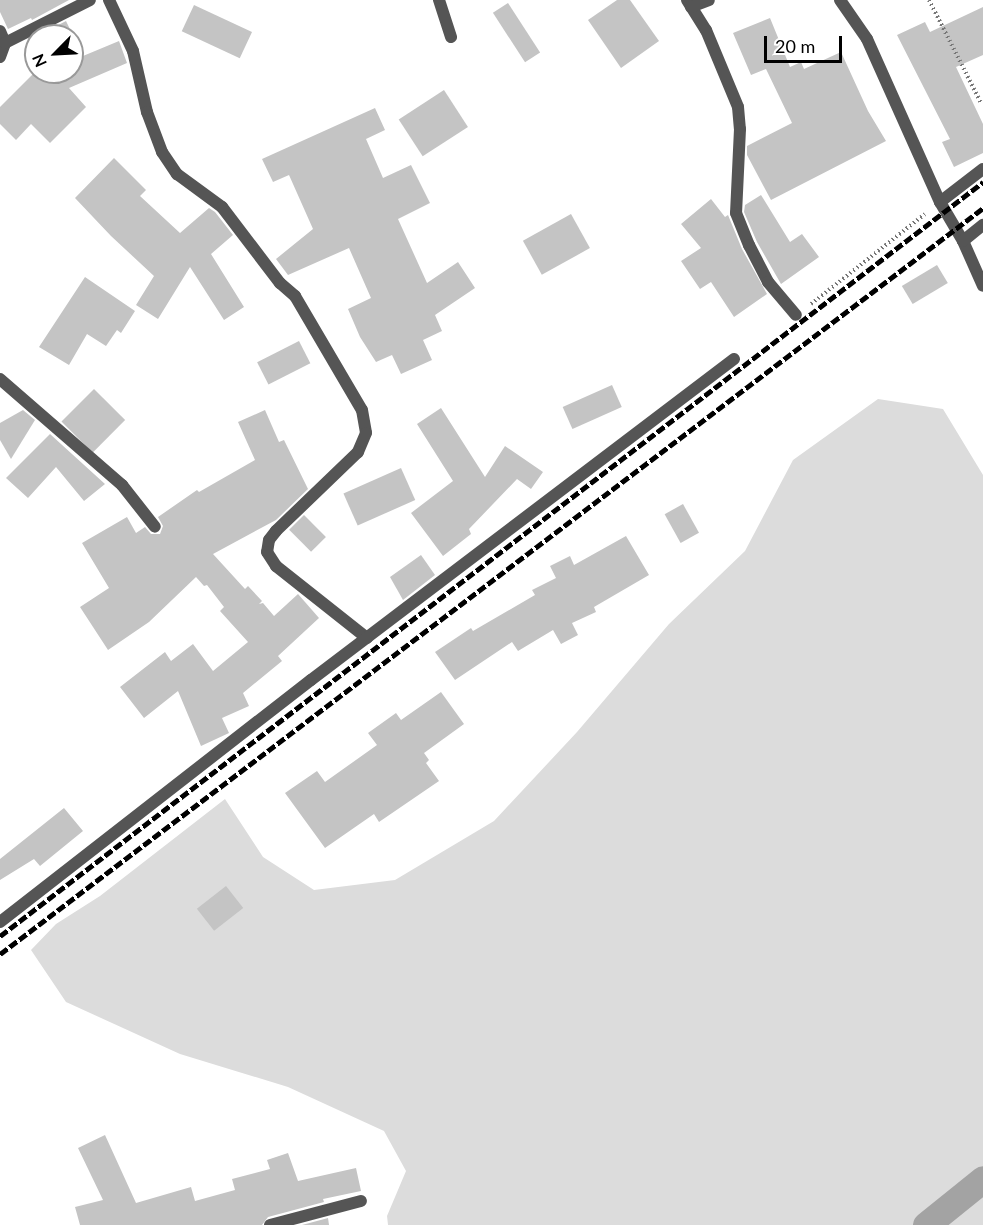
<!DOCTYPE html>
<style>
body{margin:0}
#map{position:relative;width:983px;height:1225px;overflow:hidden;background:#fff;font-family:Lato,sans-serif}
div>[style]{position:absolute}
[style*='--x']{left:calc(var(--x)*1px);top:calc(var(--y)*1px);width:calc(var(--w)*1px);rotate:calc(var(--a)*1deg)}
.green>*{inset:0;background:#dcdcdc}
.canal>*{height:27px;margin:-13.5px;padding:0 13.5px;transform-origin:13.5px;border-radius:13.5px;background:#a3a3a3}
.building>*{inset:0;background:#c4c4c4;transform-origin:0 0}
.path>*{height:4px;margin-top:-2px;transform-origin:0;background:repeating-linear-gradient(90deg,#777 0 1.5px,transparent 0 4.5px)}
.minor>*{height:12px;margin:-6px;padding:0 6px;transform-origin:6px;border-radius:6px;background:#555}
.tertiary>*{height:12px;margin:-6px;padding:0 6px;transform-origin:6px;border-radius:6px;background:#555}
.rail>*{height:4.5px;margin-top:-2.25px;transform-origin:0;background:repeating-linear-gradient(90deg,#000 0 9px,transparent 0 12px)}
span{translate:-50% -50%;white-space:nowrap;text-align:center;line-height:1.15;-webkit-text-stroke:6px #fff;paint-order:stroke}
.north{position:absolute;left:24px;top:24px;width:60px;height:60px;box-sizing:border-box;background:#fff;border:2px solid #999;border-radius:50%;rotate:246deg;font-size:16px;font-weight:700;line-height:24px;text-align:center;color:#000}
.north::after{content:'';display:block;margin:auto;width:21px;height:27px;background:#000;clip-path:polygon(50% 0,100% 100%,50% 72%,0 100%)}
.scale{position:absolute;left:764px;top:36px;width:78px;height:27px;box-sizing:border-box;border:3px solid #000;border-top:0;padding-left:8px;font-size:18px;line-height:21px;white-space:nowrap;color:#000;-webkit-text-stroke:4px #fff;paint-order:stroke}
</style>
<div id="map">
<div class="green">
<div style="clip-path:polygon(878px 399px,943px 409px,983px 475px,983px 1225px,388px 1225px,387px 1216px,406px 1171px,384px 1131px,288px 1087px,180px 1054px,66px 1002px,31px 950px,56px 924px,100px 896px,225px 799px,263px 857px,314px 890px,395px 880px,494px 821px,577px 732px,669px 624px,745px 551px,793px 460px)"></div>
</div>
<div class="canal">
<div style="--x:926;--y:1225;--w:73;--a:-38.9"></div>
</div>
<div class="building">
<div style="clip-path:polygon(0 0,69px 0,32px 20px,31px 18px,8px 29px,0 12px)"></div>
<div style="clip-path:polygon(617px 0,630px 0,659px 41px,621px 68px,588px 20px)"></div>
<div style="left:508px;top:3px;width:59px;height:18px;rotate:57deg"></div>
<div style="left:194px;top:5px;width:64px;height:29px;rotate:25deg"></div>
<div style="clip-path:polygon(983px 7px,983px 55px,956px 67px,983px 124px,983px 153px,954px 167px,942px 142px,950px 139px,897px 35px,925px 22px,930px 32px)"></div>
<div style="clip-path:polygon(770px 18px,790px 67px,801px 62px,804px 69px,841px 52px,868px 111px,886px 141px,771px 200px,747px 155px,747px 146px,792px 123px,766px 69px,751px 75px,733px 33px)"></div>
<div style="clip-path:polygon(66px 21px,83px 56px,119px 41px,127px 63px,69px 88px,86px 107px,50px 143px,31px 124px,16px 140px,0 124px,0 107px,35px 72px,72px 72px,72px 36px,39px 35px)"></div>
<div style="left:444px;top:90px;width:44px;height:54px;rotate:57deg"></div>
<div style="clip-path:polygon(375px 108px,385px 130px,366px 139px,383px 178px,411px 165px,430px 203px,398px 219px,427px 283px,458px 262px,475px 288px,435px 315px,442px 331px,423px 340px,432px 360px,401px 374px,392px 355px,376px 362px,360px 337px,348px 309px,371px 298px,349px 248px,288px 275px,276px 259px,313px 229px,289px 175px,273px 182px,262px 159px)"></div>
<div style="clip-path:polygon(114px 158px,146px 190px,140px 196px,180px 233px,209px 208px,215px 212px,233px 235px,211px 254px,244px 307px,224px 320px,190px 267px,158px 319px,136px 305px,154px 276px,111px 236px,75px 198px)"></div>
<div style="clip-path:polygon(761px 195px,790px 242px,802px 234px,819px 257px,781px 284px,757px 242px,744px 212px,745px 205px)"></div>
<div style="clip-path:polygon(711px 199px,725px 217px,728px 215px,742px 249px,767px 294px,734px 317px,711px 282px,700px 289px,681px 261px,701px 248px,681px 224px)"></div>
<div style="left:571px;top:214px;width:39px;height:55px;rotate:61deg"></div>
<div style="left:937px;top:265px;width:21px;height:41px;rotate:59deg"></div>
<div style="clip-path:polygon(85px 277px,135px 311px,121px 333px,117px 330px,106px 346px,87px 334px,69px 365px,39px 347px)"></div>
<div style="left:299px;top:341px;width:25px;height:47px;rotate:63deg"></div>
<div style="left:612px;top:385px;width:24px;height:54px;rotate:66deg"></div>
<div style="left:94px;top:389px;width:44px;height:46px;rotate:45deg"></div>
<div style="clip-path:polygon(441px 408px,485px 477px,505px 446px,543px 472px,531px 489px,517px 479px,469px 529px,471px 534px,443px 556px,411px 513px,453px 481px,417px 424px)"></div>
<div style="clip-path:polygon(23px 410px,35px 420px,11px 459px,0 440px,0 423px)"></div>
<div style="clip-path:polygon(265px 410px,279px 442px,284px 440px,308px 489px,276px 520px,213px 554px,245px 589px,248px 586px,262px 601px,259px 604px,263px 603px,274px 616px,298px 594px,319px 618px,278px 656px,282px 661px,243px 693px,249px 706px,222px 718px,229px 733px,201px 746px,178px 691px,144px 718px,120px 687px,165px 652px,171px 661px,193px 644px,213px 671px,248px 642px,220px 611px,224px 607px,207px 585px,204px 586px,196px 577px,149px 622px,108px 650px,80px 607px,109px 588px,82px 543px,127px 517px,136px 533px,145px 527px,151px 534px,160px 534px,163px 526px,158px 517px,197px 490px,199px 492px,255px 460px,238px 422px)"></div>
<div style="clip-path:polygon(50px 434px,105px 484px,84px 501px,56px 467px,28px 498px,6px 478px)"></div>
<div style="left:401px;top:468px;width:35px;height:63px;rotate:66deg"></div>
<div style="left:683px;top:504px;width:33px;height:21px;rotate:61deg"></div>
<div style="left:304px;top:515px;width:31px;height:21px;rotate:45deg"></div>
<div style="clip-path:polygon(626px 536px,649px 575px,594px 607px,596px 612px,572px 623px,578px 635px,561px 644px,553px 630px,518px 651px,512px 642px,455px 680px,435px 652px,471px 628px,473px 631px,535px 595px,532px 590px,556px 578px,550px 566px,570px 556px,574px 565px)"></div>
<div style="clip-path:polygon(421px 555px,435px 575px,403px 600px,390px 577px)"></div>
<div style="clip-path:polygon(441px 692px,464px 724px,424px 753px,429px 760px,426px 763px,439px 781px,379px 822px,374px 814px,325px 848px,285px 793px,317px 771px,325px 782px,377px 745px,368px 733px,396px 713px,401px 720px)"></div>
<div style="clip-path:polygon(64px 808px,83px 831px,40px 866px,34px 859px,0 880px,0 859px)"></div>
<div style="left:226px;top:886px;width:28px;height:37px;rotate:52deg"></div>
<div style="clip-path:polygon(105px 1135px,136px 1203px,191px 1187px,195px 1201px,235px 1190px,232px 1179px,270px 1169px,267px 1160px,288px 1153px,298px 1181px,356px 1168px,361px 1191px,323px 1199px,324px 1202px,268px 1217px,262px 1225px,80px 1225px,75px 1207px,103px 1200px,78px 1148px)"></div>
<div style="clip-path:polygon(328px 1218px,329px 1225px,302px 1225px)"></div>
</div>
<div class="path">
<div style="--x:929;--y:0;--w:115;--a:63.2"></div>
<div style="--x:811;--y:304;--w:145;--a:-38.3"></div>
</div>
<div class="minor">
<div style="--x:109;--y:0;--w:56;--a:64.8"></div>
<div style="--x:133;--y:51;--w:63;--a:77.1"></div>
<div style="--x:147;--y:112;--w:43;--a:69.4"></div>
<div style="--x:162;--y:152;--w:27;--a:56"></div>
<div style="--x:177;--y:174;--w:56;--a:36.3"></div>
<div style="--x:222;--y:207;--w:96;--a:52.7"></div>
<div style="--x:280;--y:283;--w:20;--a:41"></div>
<div style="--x:295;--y:296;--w:132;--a:59.6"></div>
<div style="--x:362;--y:410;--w:23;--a:80"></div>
<div style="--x:366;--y:433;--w:21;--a:113"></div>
<div style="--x:358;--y:452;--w:114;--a:136.1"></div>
<div style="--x:276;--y:531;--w:11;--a:128"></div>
<div style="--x:269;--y:540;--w:12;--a:99"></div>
<div style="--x:267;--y:552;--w:17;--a:57"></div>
<div style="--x:276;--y:566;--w:116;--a:38.4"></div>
<div style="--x:439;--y:0;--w:39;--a:72"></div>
<div style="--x:687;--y:0;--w:36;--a:58"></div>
<div style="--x:706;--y:30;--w:83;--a:67.4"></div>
<div style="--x:738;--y:107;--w:22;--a:85"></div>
<div style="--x:740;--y:129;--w:84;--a:92.7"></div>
<div style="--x:736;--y:213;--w:35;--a:68"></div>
<div style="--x:749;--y:245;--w:42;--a:62.8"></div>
<div style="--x:768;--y:282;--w:43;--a:49.7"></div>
<div style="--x:840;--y:0;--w:47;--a:55.3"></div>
<div style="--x:867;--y:39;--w:179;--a:65.9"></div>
<div style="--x:940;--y:202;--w:45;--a:59.5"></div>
<div style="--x:963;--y:241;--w:49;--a:66"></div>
<div style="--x:691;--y:7;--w:19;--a:-21"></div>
<div style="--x:0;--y:31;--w:13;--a:67"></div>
<div style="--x:940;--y:202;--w:54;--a:-37.5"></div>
<div style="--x:963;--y:241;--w:26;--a:-39"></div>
<div style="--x:0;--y:379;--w:162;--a:41"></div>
<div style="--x:122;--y:485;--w:53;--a:51.8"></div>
<div style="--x:0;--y:922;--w:394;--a:-37.9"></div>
<div style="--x:311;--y:680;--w:531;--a:-37.19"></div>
<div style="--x:270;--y:1225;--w:94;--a:-14.8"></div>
</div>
<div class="tertiary">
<div style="--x:0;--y:57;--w:15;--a:-70"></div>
<div style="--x:5;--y:43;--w:95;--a:-26.8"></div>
</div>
<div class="rail">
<div style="--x:0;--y:936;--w:1239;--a:-37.49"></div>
<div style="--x:0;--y:954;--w:1234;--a:-37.19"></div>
</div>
<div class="north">N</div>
<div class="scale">20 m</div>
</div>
